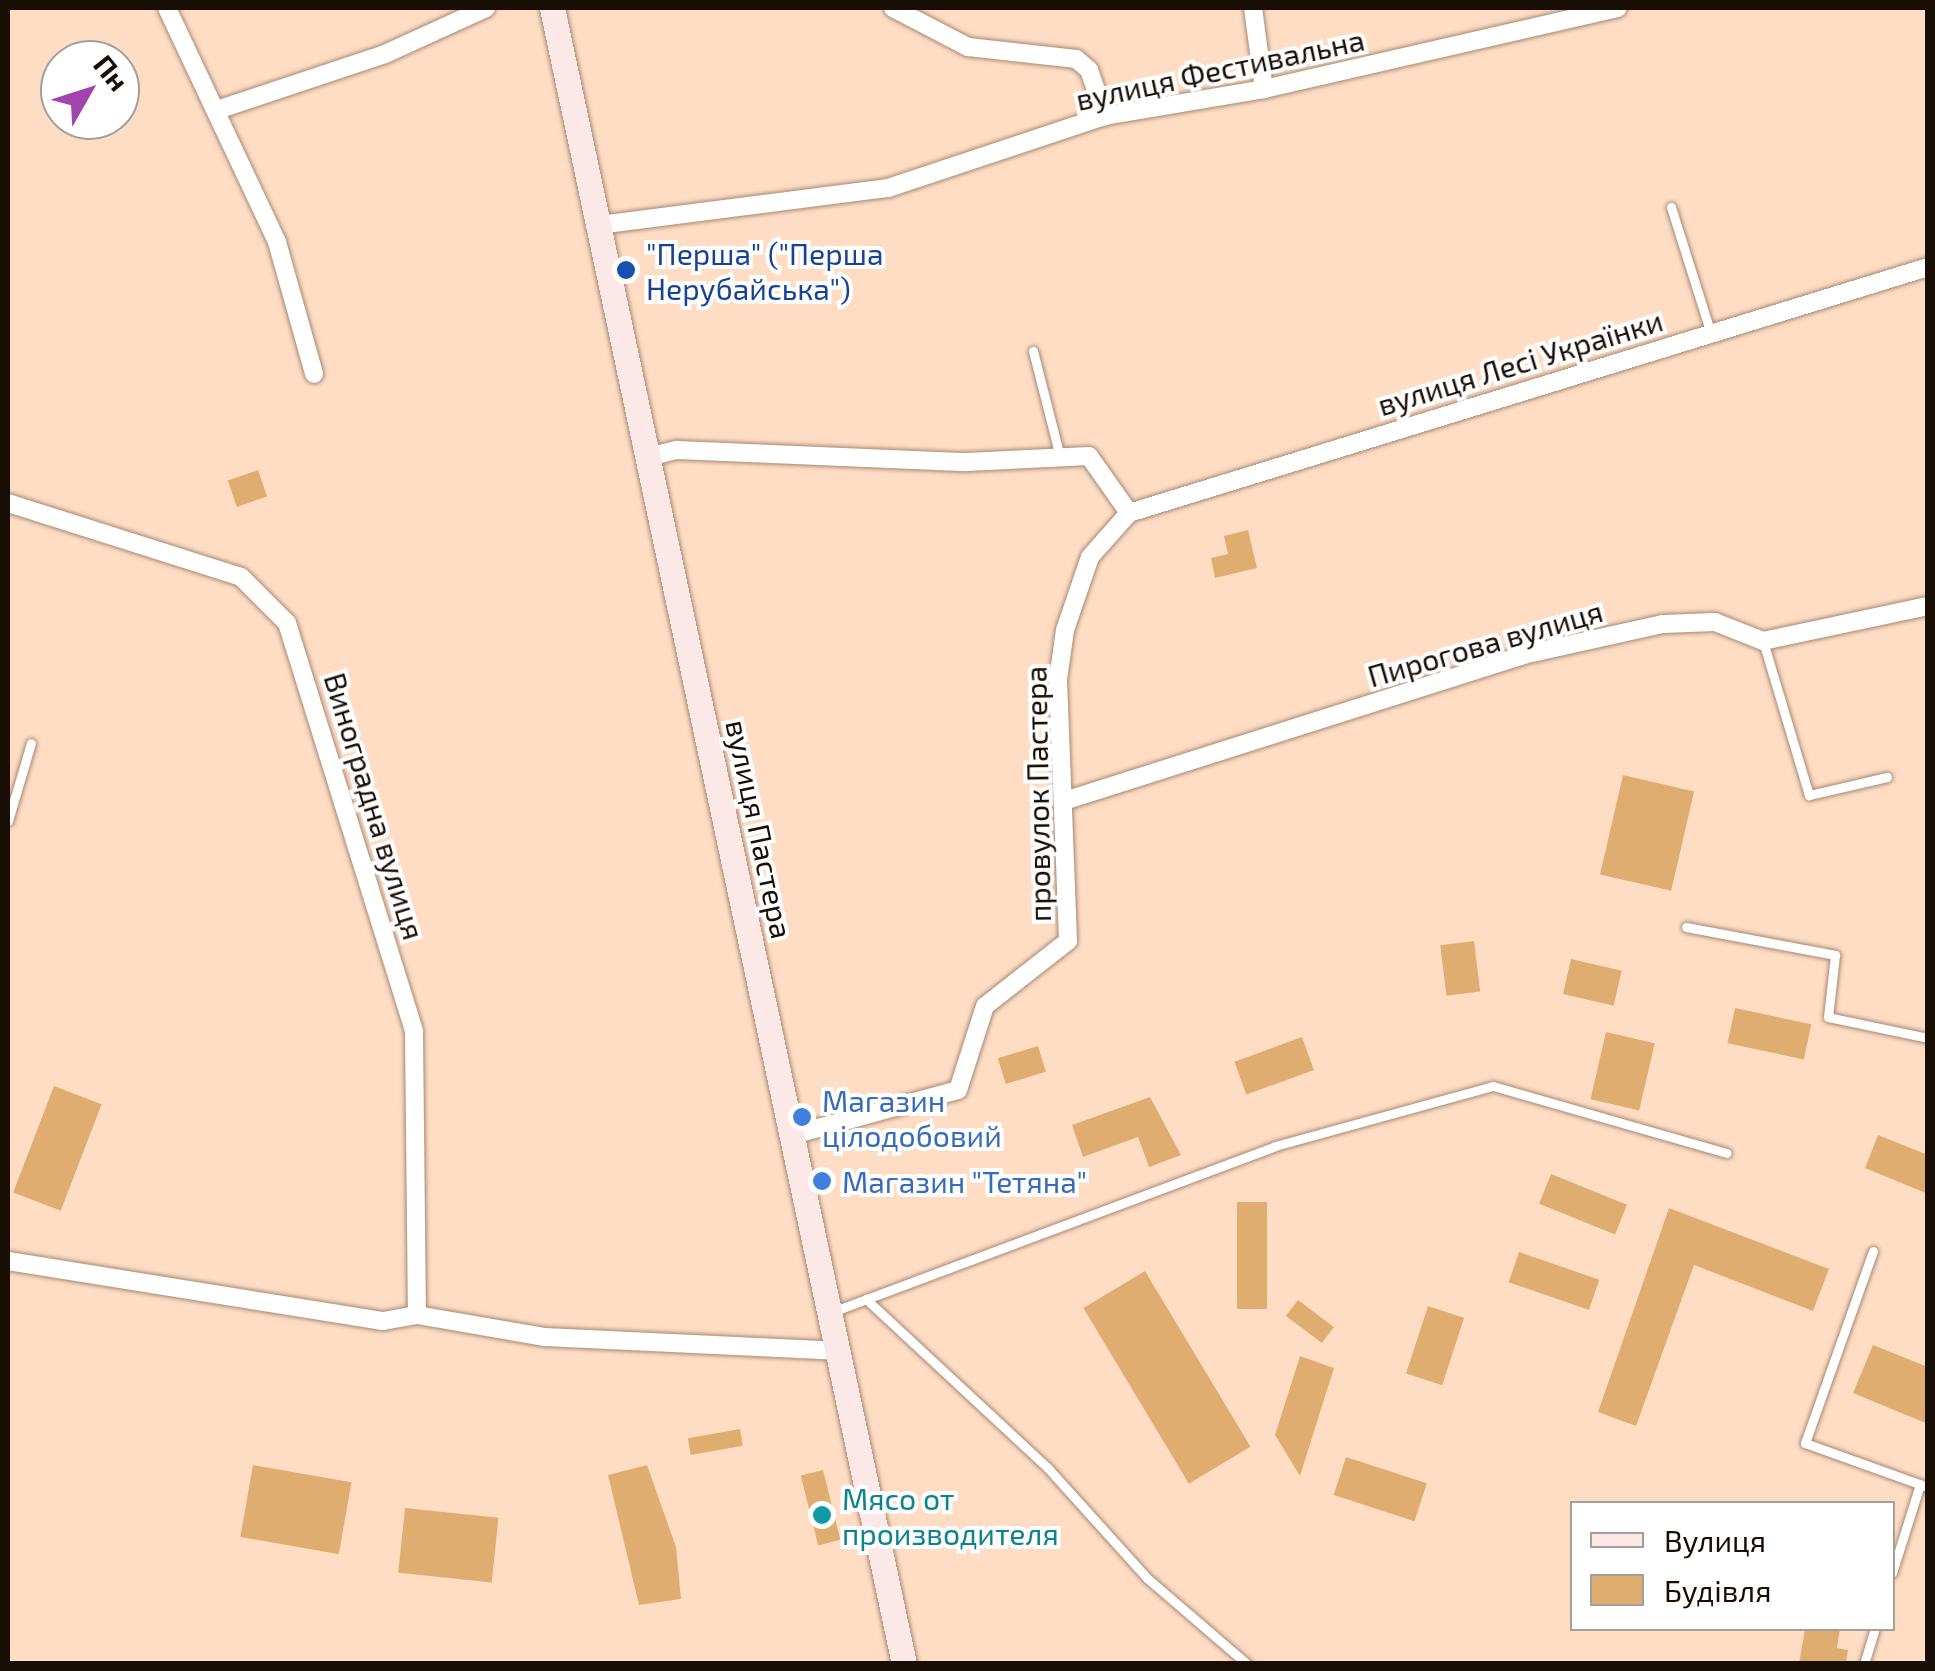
<!DOCTYPE html>
<meta charset="utf-8">
<style>
body{margin:0}
#map{position:relative;width:1935px;height:1671px;overflow:hidden;background:#ffddc5;font-family:"Exo 2",sans-serif}
div>[style]{position:absolute}
[style*='--x']{left:calc(var(--x)*1px);top:calc(var(--y)*1px);width:calc(var(--w)*1px);rotate:calc(var(--a)*1deg)}
.building>*{inset:0;background:#e0ad70;transform-origin:0 0}
.roads{filter:drop-shadow(0 0 2px #a78973) drop-shadow(0 0 2px #a78973)}
.lane>*{height:9px;margin:-4.5px;padding:0 4.5px;transform-origin:4.5px;border-radius:4.5px;background:#fff}
.street>*{height:18px;margin:-9px;padding:0 9px;transform-origin:9px;border-radius:9px;background:#fff}
.secondary>*{height:25px;margin:-12.5px;padding:0 12.5px;transform-origin:12.5px;border-radius:12.5px;background:#fce8e7}
.dots>*{width:28px;height:28px;translate:-50% -50%;box-sizing:border-box;border:5px solid #fff;border-radius:50%}
span{translate:-50% -50%;white-space:nowrap;text-align:center;line-height:1.15;-webkit-text-stroke:8px #fff;paint-order:stroke}
.street-label{font-size:30px;color:#190e06}
.transit-label{font-size:30px;color:#164399}
.left{translate:0 -50%;text-align:left}
.shop-label{font-size:30px;color:#366cbe}
.culture-label{font-size:30px;color:#0d838f}
.frame{position:absolute;inset:0;border:10px solid #190e06;pointer-events:none}
.legend{position:absolute;left:1570px;top:1501px;width:325px;height:130px;box-sizing:border-box;background:#fff;border:2px solid #a39f9b;margin:0;padding:12px 18px;list-style:none;font-size:30px;color:#190e06}
.legend li{display:flex;align-items:center;gap:20px;height:50px}
.legend b{width:50px;border:2px solid #a39f9b}
.north{position:absolute;left:40px;top:40px;width:100px;height:100px;box-sizing:border-box;background:#fff;border:2px solid #a39f9b;border-radius:50%;rotate:51deg;font-size:28px;font-weight:700;line-height:40px;text-align:center;color:#190e06}
.north::after{content:'';display:block;margin:auto;width:35px;height:45px;background:#a144ad;clip-path:polygon(50% 0,100% 100%,50% 72%,0 100%)}
</style>
<div id="map">
<div class="building">
<div style="left:258px;top:470px;width:28px;height:32px;rotate:71deg"></div>
<div style="clip-path:polygon(1248px 530px,1257px 568px,1215px 578px,1211px 558px,1228px 554px,1224px 536px)"></div>
<div style="left:1623px;top:775px;width:73px;height:102px;rotate:13deg"></div>
<div style="left:1474px;top:941px;width:51px;height:34px;rotate:83deg"></div>
<div style="left:1571px;top:959px;width:52px;height:36px;rotate:13deg"></div>
<div style="left:1735px;top:1008px;width:78px;height:36px;rotate:12deg"></div>
<div style="left:1606px;top:1032px;width:50px;height:69px;rotate:13deg"></div>
<div style="left:1302px;top:1037px;width:35px;height:72px;rotate:70deg"></div>
<div style="left:1038px;top:1046px;width:27px;height:42px;rotate:73deg"></div>
<div style="left:54px;top:1086px;width:51px;height:114px;rotate:21deg"></div>
<div style="clip-path:polygon(1150px 1097px,1181px 1155px,1149px 1167px,1138px 1137px,1083px 1157px,1072px 1125px)"></div>
<div style="clip-path:polygon(1878px 1135px,1928px 1155px,1928px 1194px,1865px 1168px)"></div>
<div style="left:1551px;top:1174px;width:82px;height:32px;rotate:22deg"></div>
<div style="left:1237px;top:1202px;width:30px;height:107px"></div>
<div style="clip-path:polygon(1669px 1208px,1829px 1269px,1813px 1311px,1694px 1265px,1636px 1426px,1598px 1412px)"></div>
<div style="left:1519px;top:1252px;width:85px;height:32px;rotate:19deg"></div>
<div style="left:1145px;top:1271px;width:205px;height:72px;rotate:59deg"></div>
<div style="left:1298px;top:1300px;width:45px;height:20px;rotate:37deg"></div>
<div style="left:1428px;top:1306px;width:38px;height:71px;rotate:18deg"></div>
<div style="clip-path:polygon(1873px 1345px,1928px 1367px,1928px 1424px,1853px 1393px)"></div>
<div style="clip-path:polygon(1300px 1356px,1334px 1368px,1300px 1476px,1275px 1435px)"></div>
<div style="left:740px;top:1429px;width:17px;height:53px;rotate:80deg"></div>
<div style="left:1346px;top:1457px;width:85px;height:40px;rotate:18deg"></div>
<div style="left:253px;top:1465px;width:100px;height:73px;rotate:10deg"></div>
<div style="clip-path:polygon(647px 1465px,676px 1547px,681px 1599px,639px 1605px,608px 1475px)"></div>
<div style="left:823px;top:1470px;width:72px;height:23px;rotate:76deg"></div>
<div style="left:405px;top:1508px;width:94px;height:65px;rotate:6deg"></div>
<div style="clip-path:polygon(1805px 1628px,1840px 1628px,1837px 1648px,1848px 1650px,1846px 1664px,1799px 1664px)"></div>
</div>
<div class="roads">
<div class="lane">
<div style="--x:1671;--y:207;--w:130;--a:72.5"></div>
<div style="--x:1033;--y:351;--w:109;--a:75.7"></div>
<div style="--x:1763;--y:641;--w:161;--a:73.4"></div>
<div style="--x:1809;--y:795;--w:80;--a:-13"></div>
<div style="--x:8;--y:821;--w:81;--a:-73.6"></div>
<div style="--x:1686;--y:927;--w:152;--a:10.6"></div>
<div style="--x:1835;--y:955;--w:62;--a:96.4"></div>
<div style="--x:1828;--y:1017;--w:102;--a:11.9"></div>
<div style="--x:1873;--y:1251;--w:204;--a:109.5"></div>
<div style="--x:1805;--y:1443;--w:131;--a:19.7"></div>
<div style="--x:866;--y:1299;--w:247;--a:42.9"></div>
<div style="--x:1047;--y:1467;--w:149;--a:48"></div>
<div style="--x:1147;--y:1578;--w:132;--a:40.7"></div>
<div style="--x:832;--y:1312;--w:473;--a:-20.5"></div>
<div style="--x:1275;--y:1146;--w:226;--a:-15.4"></div>
<div style="--x:1493;--y:1086;--w:243;--a:16"></div>
<div style="--x:1892;--y:1573;--w:93;--a:-72.5"></div>
<div style="--x:1864;--y:1664;--w:38;--a:-73"></div>
</div>
<div class="street">
<div style="--x:167;--y:8;--w:259;--a:64.8"></div>
<div style="--x:277;--y:242;--w:137;--a:74.3"></div>
<div style="--x:893;--y:8;--w:85;--a:27.5"></div>
<div style="--x:968;--y:47;--w:109;--a:6.3"></div>
<div style="--x:1076;--y:59;--w:17;--a:40"></div>
<div style="--x:1089;--y:70;--w:49;--a:70.8"></div>
<div style="--x:1253;--y:8;--w:82;--a:82.3"></div>
<div style="--x:217;--y:110;--w:177;--a:-18.4"></div>
<div style="--x:385;--y:54;--w:111;--a:-24.5"></div>
<div style="--x:599;--y:225;--w:291;--a:-7.3"></div>
<div style="--x:888;--y:188;--w:229;--a:-18.4"></div>
<div style="--x:1105;--y:116;--w:161;--a:-9.6"></div>
<div style="--x:1264;--y:89;--w:363;--a:-12.9"></div>
<div style="--x:648;--y:457;--w:30;--a:-14"></div>
<div style="--x:677;--y:450;--w:290;--a:2.4"></div>
<div style="--x:967;--y:462;--w:122;--a:-2.8"></div>
<div style="--x:1089;--y:456;--w:70;--a:54.9"></div>
<div style="--x:1129;--y:513;--w:59;--a:131.6"></div>
<div style="--x:1090;--y:557;--w:77;--a:108.9"></div>
<div style="--x:1065;--y:630;--w:50;--a:98"></div>
<div style="--x:1058;--y:680;--w:261;--a:87.8"></div>
<div style="--x:1068;--y:941;--w:105;--a:141.9"></div>
<div style="--x:985;--y:1006;--w:88;--a:107.8"></div>
<div style="--x:958;--y:1090;--w:172;--a:164.8"></div>
<div style="--x:8;--y:503;--w:244;--a:17.6"></div>
<div style="--x:241;--y:577;--w:65;--a:45"></div>
<div style="--x:287;--y:623;--w:428;--a:72.7"></div>
<div style="--x:414;--y:1032;--w:283;--a:89.4"></div>
<div style="--x:1129;--y:513;--w:836;--a:-17.11"></div>
<div style="--x:1064;--y:801;--w:482;--a:-17.6"></div>
<div style="--x:1523;--y:655;--w:143;--a:-12.5"></div>
<div style="--x:1663;--y:624;--w:52;--a:-2.2"></div>
<div style="--x:1715;--y:622;--w:52;--a:21.6"></div>
<div style="--x:1763;--y:641;--w:169;--a:-12"></div>
<div style="--x:8;--y:1261;--w:380;--a:9.1"></div>
<div style="--x:383;--y:1321;--w:35;--a:-10"></div>
<div style="--x:417;--y:1315;--w:130;--a:9.8"></div>
<div style="--x:545;--y:1337;--w:292;--a:2.7"></div>
</div>
<div class="secondary">
<div style="--x:552;--y:8;--w:1693;--a:78"></div>
</div>
</div>
<div class="dots">
<div style="left:626px;top:270px;background:#1a4fb4"></div>
<div style="left:802px;top:1117px;background:#3f7fe0"></div>
<div style="left:822px;top:1181px;background:#3f7fe0"></div>
<div style="left:822px;top:1515px;background:#0f9aa8"></div>
</div>
<div class="street-label">
<span style="left:1220px;top:69px;rotate:-12deg">вулиця Фестивальна</span>
<span style="left:1520px;top:362px;rotate:-17deg">вулиця Лесі Українки</span>
<span style="left:1485px;top:643px;rotate:-16deg">Пирогова вулиця</span>
<span style="left:1037px;top:794px;rotate:-91deg">провулок Пастера</span>
<span style="left:375px;top:806px;rotate:73deg">Виноградна вулиця</span>
<span style="left:760px;top:829px;rotate:78deg">вулиця Пастера</span>
</div>
<div class="transit-label">
<span class="left" style="left:646px;top:270px">"Перша" ("Перша<br>Нерубайська")</span>
</div>
<div class="shop-label">
<span class="left" style="left:822px;top:1117px">Магазин<br>цілодобовий</span>
<span class="left" style="left:842px;top:1181px">Магазин "Тетяна"</span>
</div>
<div class="culture-label">
<span class="left" style="left:842px;top:1515px">Мясо от<br>производителя</span>
</div>
<div class="frame"></div>
<ul class="legend">
<li><b style="height:12px;background:#fce8e7"></b>Вулиця</li>
<li><b style="height:28px;background:#e0ad70"></b>Будівля</li>
</ul>
<div class="north">Пн</div>
</div>
